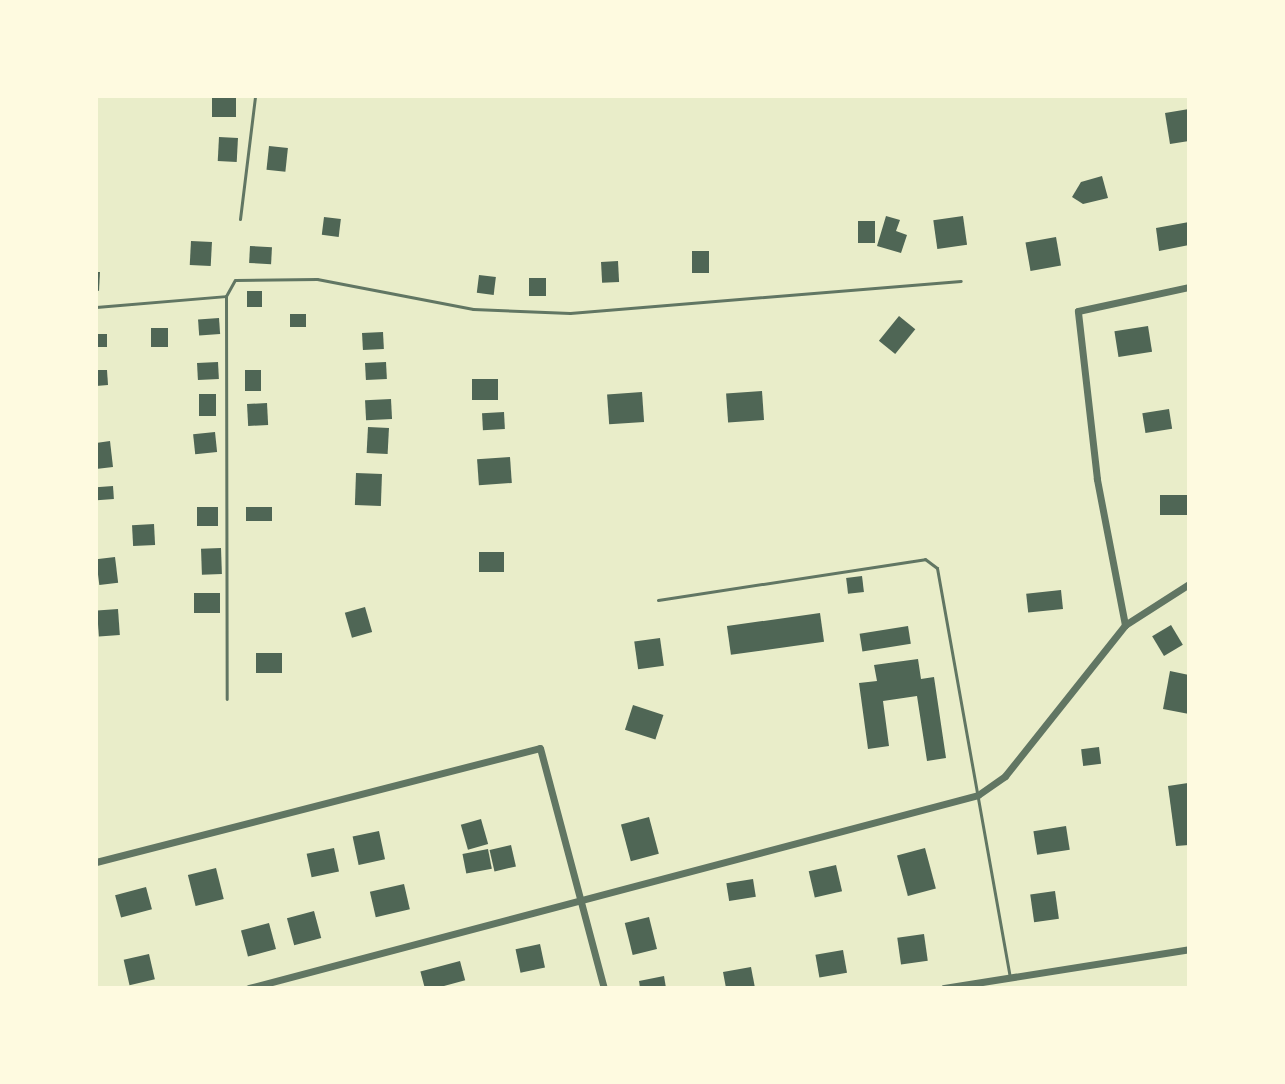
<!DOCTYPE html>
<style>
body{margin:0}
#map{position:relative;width:1285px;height:1084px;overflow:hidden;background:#e9edc9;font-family:"IBM Plex Sans",sans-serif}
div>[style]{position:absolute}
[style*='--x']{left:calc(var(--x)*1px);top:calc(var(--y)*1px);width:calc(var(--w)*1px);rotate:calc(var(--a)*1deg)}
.building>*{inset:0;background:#4f6655;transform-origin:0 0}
.service>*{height:3px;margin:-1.5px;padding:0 1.5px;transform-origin:1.5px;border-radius:1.5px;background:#617663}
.minor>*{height:7px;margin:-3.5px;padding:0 3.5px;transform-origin:3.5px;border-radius:3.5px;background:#617663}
span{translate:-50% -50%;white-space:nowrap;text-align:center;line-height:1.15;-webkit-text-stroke:6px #fefae0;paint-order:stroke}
.frame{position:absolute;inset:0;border:98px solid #fefae0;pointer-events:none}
</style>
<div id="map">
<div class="building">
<div style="left:212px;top:98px;width:24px;height:19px"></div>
<div style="clip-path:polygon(1189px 109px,1189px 141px,1170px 144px,1165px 113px)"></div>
<div style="left:219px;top:137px;width:19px;height:24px;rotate:3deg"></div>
<div style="left:269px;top:146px;width:19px;height:24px;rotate:6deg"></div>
<div style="clip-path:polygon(1102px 176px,1108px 198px,1083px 204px,1072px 197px,1081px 182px)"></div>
<div style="clip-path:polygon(886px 216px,900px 220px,896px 231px,907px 235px,901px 253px,877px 246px)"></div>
<div style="left:963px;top:216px;width:29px;height:30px;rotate:82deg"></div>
<div style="left:324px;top:217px;width:17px;height:18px;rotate:7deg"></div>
<div style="left:858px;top:221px;width:17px;height:22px"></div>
<div style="clip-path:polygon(1189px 222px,1189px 245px,1159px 251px,1156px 228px)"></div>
<div style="left:1056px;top:237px;width:29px;height:31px;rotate:80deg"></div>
<div style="left:191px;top:241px;width:21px;height:24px;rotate:3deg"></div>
<div style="left:250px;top:246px;width:22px;height:17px;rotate:3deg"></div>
<div style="left:692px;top:251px;width:17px;height:22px"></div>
<div style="left:618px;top:261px;width:21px;height:17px;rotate:87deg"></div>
<div style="clip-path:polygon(96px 272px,100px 272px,99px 291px,96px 290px)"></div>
<div style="left:479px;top:275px;width:17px;height:18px;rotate:7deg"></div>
<div style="left:529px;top:278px;width:17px;height:18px"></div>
<div style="left:247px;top:291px;width:15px;height:16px"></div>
<div style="left:306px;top:314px;width:13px;height:16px;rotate:90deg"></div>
<div style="left:899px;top:316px;width:21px;height:32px;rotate:39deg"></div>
<div style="left:219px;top:318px;width:16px;height:21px;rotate:86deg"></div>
<div style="left:1148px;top:326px;width:26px;height:34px;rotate:81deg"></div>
<div style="left:151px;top:328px;width:17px;height:19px"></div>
<div style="left:383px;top:332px;width:17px;height:21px;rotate:87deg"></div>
<div style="left:96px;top:334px;width:11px;height:13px"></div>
<div style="left:218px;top:362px;width:17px;height:21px;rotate:87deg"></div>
<div style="left:386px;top:362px;width:17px;height:21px;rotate:87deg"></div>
<div style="clip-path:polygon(96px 370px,107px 370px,108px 385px,96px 386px)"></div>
<div style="left:245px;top:370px;width:16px;height:21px"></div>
<div style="left:472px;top:379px;width:26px;height:21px"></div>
<div style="left:762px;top:391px;width:29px;height:36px;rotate:86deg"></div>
<div style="left:642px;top:392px;width:30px;height:35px;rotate:86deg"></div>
<div style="left:199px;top:394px;width:17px;height:22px"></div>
<div style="left:391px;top:399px;width:20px;height:26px;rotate:87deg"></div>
<div style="left:267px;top:403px;width:22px;height:20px;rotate:87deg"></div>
<div style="left:1169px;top:409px;width:20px;height:27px;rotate:81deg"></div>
<div style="left:504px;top:412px;width:17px;height:22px;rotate:87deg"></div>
<div style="left:368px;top:427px;width:21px;height:26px;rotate:3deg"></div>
<div style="left:215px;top:432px;width:20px;height:22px;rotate:84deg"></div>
<div style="clip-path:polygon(110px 441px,113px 467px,96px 469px,96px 443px)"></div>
<div style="left:510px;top:457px;width:26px;height:33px;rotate:86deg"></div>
<div style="left:356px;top:473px;width:26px;height:32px;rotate:2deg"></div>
<div style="left:113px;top:486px;width:13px;height:17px;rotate:86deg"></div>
<div style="left:1189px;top:495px;width:20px;height:29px;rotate:90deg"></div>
<div style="left:218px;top:507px;width:19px;height:21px;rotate:90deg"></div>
<div style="left:272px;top:507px;width:14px;height:26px;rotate:90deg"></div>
<div style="left:154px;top:524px;width:21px;height:22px;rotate:87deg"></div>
<div style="left:221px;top:548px;width:26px;height:20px;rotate:88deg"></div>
<div style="left:479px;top:552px;width:25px;height:20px"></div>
<div style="left:115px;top:557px;width:26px;height:19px;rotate:83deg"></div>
<div style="left:862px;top:576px;width:16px;height:16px;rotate:83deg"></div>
<div style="left:1061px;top:590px;width:19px;height:35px;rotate:84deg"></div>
<div style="left:194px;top:593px;width:26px;height:20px"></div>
<div style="left:365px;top:607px;width:26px;height:21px;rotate:74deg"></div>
<div style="left:118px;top:609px;width:26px;height:21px;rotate:86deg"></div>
<div style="left:820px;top:613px;width:29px;height:94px;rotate:82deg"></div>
<div style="left:1171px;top:625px;width:23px;height:22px;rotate:59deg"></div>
<div style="left:908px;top:626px;width:18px;height:49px;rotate:81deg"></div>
<div style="left:660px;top:638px;width:28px;height:26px;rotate:82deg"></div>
<div style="left:256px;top:653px;width:26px;height:20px"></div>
<div style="clip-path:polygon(918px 659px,921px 679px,934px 677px,946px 758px,927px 761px,917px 696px,883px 701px,889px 746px,868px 749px,859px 683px,877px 681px,874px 665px)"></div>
<div style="clip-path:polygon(1170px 671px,1189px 675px,1189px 714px,1163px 709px)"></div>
<div style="left:633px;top:705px;width:32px;height:26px;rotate:18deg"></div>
<div style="left:1099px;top:747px;width:17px;height:18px;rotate:83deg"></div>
<div style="clip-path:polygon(1188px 783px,1189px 845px,1176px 846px,1168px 786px)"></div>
<div style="left:649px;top:817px;width:38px;height:29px;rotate:75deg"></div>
<div style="left:481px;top:819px;width:26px;height:21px;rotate:74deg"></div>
<div style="left:1066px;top:826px;width:24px;height:33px;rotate:81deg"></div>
<div style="left:379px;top:831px;width:29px;height:27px;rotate:78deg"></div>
<div style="left:511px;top:845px;width:22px;height:22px;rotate:77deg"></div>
<div style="left:334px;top:848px;width:24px;height:28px;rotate:78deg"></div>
<div style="left:925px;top:848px;width:42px;height:29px;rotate:75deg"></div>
<div style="left:488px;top:849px;width:20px;height:26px;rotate:79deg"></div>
<div style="left:836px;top:865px;width:27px;height:28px;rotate:77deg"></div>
<div style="left:216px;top:868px;width:32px;height:29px;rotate:76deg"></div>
<div style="left:753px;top:879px;width:18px;height:27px;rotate:81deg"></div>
<div style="left:404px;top:884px;width:26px;height:35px;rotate:77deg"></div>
<div style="left:146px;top:887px;width:23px;height:32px;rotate:75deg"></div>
<div style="left:1055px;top:891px;width:28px;height:25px;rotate:82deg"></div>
<div style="left:314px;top:911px;width:28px;height:28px;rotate:75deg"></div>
<div style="left:649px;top:917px;width:33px;height:25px;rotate:76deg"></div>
<div style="left:269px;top:923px;width:27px;height:29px;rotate:75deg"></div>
<div style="left:924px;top:934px;width:27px;height:27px;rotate:82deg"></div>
<div style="left:540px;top:944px;width:24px;height:25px;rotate:78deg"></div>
<div style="left:843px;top:950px;width:23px;height:28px;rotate:80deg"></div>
<div style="left:149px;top:954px;width:26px;height:26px;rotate:77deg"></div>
<div style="left:460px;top:961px;width:20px;height:41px;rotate:75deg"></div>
<div style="clip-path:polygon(751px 967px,755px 988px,726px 988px,723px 972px)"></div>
<div style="clip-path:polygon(664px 976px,666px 988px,640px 988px,639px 981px)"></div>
</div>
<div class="service">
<div style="--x:240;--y:219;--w:124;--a:-83"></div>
<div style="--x:226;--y:296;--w:403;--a:89.9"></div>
<div style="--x:96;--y:307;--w:130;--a:-4.8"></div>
<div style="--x:226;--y:296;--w:18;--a:-61"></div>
<div style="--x:235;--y:280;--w:82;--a:-0.7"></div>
<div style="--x:317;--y:279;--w:159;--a:10.9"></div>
<div style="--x:473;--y:309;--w:97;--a:2.4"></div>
<div style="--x:570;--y:313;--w:392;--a:-4.7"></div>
<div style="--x:658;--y:600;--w:270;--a:-8.7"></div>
<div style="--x:925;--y:559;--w:15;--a:37"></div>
<div style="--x:937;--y:568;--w:414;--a:79.9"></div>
</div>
<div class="minor">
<div style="--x:1125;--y:625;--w:149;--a:-100.9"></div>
<div style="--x:1097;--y:479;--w:169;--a:-96.5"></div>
<div style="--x:1078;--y:311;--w:114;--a:-12.2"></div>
<div style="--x:96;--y:862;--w:458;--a:-14.4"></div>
<div style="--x:540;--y:748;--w:248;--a:75.1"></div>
<div style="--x:249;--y:988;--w:754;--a:-14.83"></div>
<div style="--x:978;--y:795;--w:33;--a:-35"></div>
<div style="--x:1005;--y:776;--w:193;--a:-51.5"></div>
<div style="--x:1125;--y:625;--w:76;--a:-32.6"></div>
<div style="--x:944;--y:988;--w:248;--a:-9"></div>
</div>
<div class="frame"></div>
</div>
